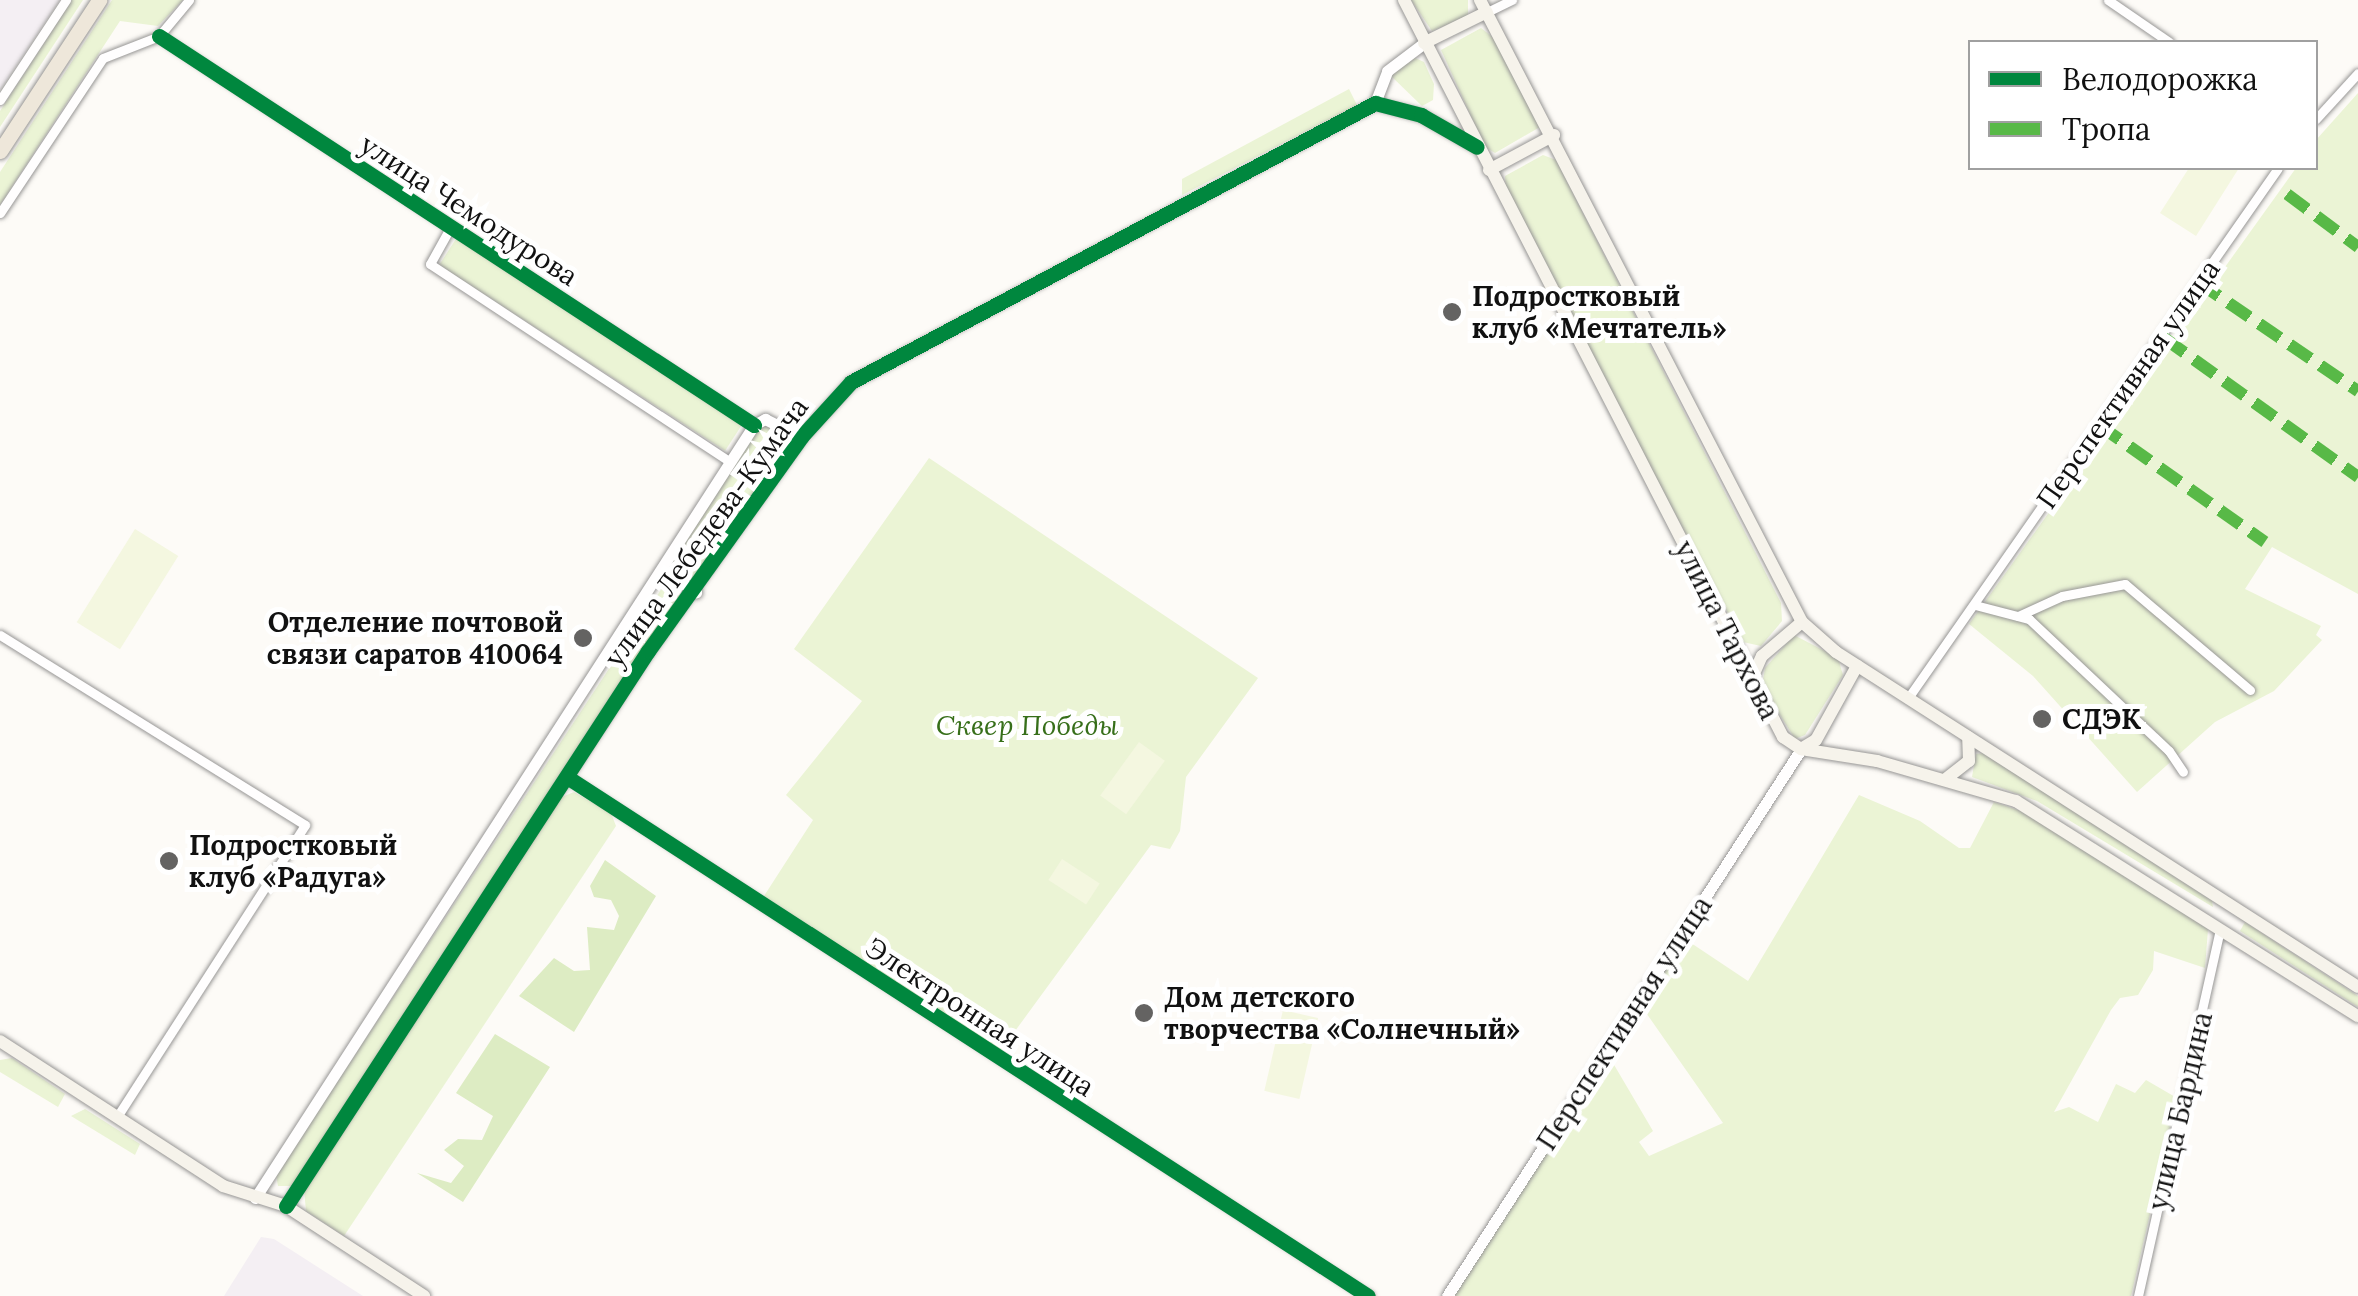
<!DOCTYPE html>
<meta charset="utf-8">
<style>
body{margin:0}
#map{position:relative;width:2358px;height:1296px;overflow:hidden;background:#fdfbf7;font-family:Lora,serif}
div>[style]{position:absolute}
[style*='--x']{left:calc(var(--x)*1px);top:calc(var(--y)*1px);width:calc(var(--w)*1px);rotate:calc(var(--a)*1deg)}
.industrial>*{inset:0;background:#f4eff3}
.green>*{inset:0;background:#ebf4d5;transform-origin:0 0}
.forest>*{inset:0;background:#ddecc3}
.pitch>*{inset:0;background:#f4f7e0;transform-origin:0 0}
.roads{filter:drop-shadow(0 0 2px #979695) drop-shadow(0 0 2px #979695)}
.minor>*{height:9px;margin:-4.5px;padding:0 4.5px;transform-origin:4.5px;border-radius:4.5px;background:#fffefe}
.tertiary>*{height:11px;margin:-5.5px;padding:0 5.5px;transform-origin:5.5px;border-radius:5.5px;background:#fffefe}
.secondary>*{height:12px;margin:-6px;padding:0 6px;transform-origin:6px;border-radius:6px;background:#f6f3eb}
.primary>*{height:15px;margin:-7.5px;padding:0 7.5px;transform-origin:7.5px;border-radius:7.5px;background:#eee7da}
.quiet>*{height:12px;margin-top:-6px;transform-origin:0;background:repeating-linear-gradient(90deg,#58b947 0 25px,transparent 0 37px)}
.cycleway>*{height:15px;margin:-7.5px;padding:0 7.5px;transform-origin:7.5px;border-radius:7.5px;background:#00873e}
.dots>*{width:28px;height:28px;translate:-50% -50%;box-sizing:border-box;border:5px solid #fff;border-radius:50%}
span{translate:-50% -50%;white-space:nowrap;text-align:center;line-height:1.15;-webkit-text-stroke:10px #fff;paint-order:stroke}
.street-label{font-size:28px;color:#111}
.poi-label{font-size:28px;color:#111;font-weight:700}
.left{translate:0 -50%;text-align:left}
.right{translate:-100% -50%;text-align:right}
.park-label{font-size:28px;color:#376f1a;font-style:italic}
.legend{position:absolute;left:1968px;top:40px;width:350px;height:130px;box-sizing:border-box;background:#fff;border:2px solid #a0a0a0;margin:0;padding:12px 18px;list-style:none;font-size:30px;color:#111}
.legend li{display:flex;align-items:center;gap:20px;height:50px}
.legend b{width:50px;border:2px solid #a0a0a0}
</style>
<div id="map">
<div class="industrial">
<div style="clip-path:polygon(0 0,60px 0,0 90px)"></div>
<div style="clip-path:polygon(261px 1237px,274px 1239px,363px 1296px,224px 1296px)"></div>
</div>
<div class="green">
<div style="clip-path:polygon(72px 0,83px 0,0 127px,0 111px)"></div>
<div style="clip-path:polygon(112px 0,183px 0,158px 26px,120px 21px,0 205px,0 172px)"></div>
<div style="clip-path:polygon(1411px 0,1468px 0,1468px 16px,1432px 31px)"></div>
<div style="clip-path:polygon(1481px 28px,1494px 38px,1540px 127px,1495px 153px,1485px 147px,1441px 50px)"></div>
<div style="clip-path:polygon(1415px 58px,1424px 62px,1434px 84px,1433px 100px,1422px 106px,1390px 75px)"></div>
<div style="clip-path:polygon(1349px 89px,1357px 105px,1182px 195px,1182px 179px)"></div>
<div style="clip-path:polygon(2358px 93px,2358px 594px,2272px 547px,2245px 589px,2321px 626px,2316px 635px,2322px 640px,2274px 691px,2215px 722px,2137px 792px,2033px 676px,1969px 624px,2296px 168px,2316px 168px,2316px 140px)"></div>
<div style="clip-path:polygon(1543px 155px,1556px 160px,1781px 603px,1782px 621px,1761px 646px,1743px 642px,1506px 195px,1505px 176px)"></div>
<div style="left:456px;top:239px;width:341px;height:31px;rotate:33deg"></div>
<div style="clip-path:polygon(769px 424px,785px 433px,787px 447px,698px 578px,685px 579px,673px 561px,733px 464px,757px 428px)"></div>
<div style="clip-path:polygon(929px 458px,1258px 678px,1186px 777px,1180px 831px,1170px 849px,1151px 845px,999px 1053px,764px 896px,813px 820px,786px 795px,862px 701px,794px 649px)"></div>
<div style="clip-path:polygon(666px 582px,682px 595px,293px 1186px,278px 1186px,276px 1175px)"></div>
<div style="clip-path:polygon(1794px 635px,1838px 658px,1843px 675px,1805px 735px,1795px 739px,1762px 686px,1765px 668px)"></div>
<div style="clip-path:polygon(1983px 753px,2212px 901px,2213px 907px,2037px 801px,1972px 777px,1976px 754px)"></div>
<div style="clip-path:polygon(574px 792px,611px 813px,616px 826px,344px 1236px,306px 1211px,304px 1189px,557px 799px)"></div>
<div style="clip-path:polygon(1859px 795px,1920px 821px,1959px 848px,1970px 848px,1994px 802px,2021px 811px,2208px 929px,2205px 968px,2154px 951px,2153px 970px,2138px 995px,2120px 998px,2111px 1010px,2054px 1112px,2069px 1107px,2098px 1122px,2116px 1084px,2135px 1093px,2146px 1080px,2177px 1098px,2131px 1296px,1452px 1296px,1610px 1058px,1653px 1131px,1639px 1142px,1649px 1156px,1723px 1123px,1642px 1007px,1685px 939px,1748px 981px)"></div>
<div style="clip-path:polygon(2245px 922px,2358px 996px,2358px 1007px,2240px 931px)"></div>
<div style="clip-path:polygon(12px 1058px,65px 1094px,58px 1107px,0 1072px,0 1060px)"></div>
<div style="clip-path:polygon(85px 1109px,140px 1144px,135px 1155px,71px 1116px)"></div>
</div>
<div class="forest">
<div style="clip-path:polygon(605px 860px,656px 896px,574px 1032px,519px 996px,554px 958px,574px 971px,590px 970px,587px 927px,614px 930px,619px 916px,611px 900px,594px 897px,590px 886px)"></div>
<div style="clip-path:polygon(495px 1034px,550px 1067px,463px 1202px,417px 1173px,451px 1183px,464px 1166px,444px 1150px,458px 1139px,482px 1140px,493px 1116px,456px 1093px)"></div>
</div>
<div class="pitch">
<div style="clip-path:polygon(2189px 168px,2239px 168px,2196px 236px,2160px 213px)"></div>
<div style="left:135px;top:529px;width:51px;height:110px;rotate:32deg"></div>
<div style="left:1139px;top:742px;width:32px;height:66px;rotate:36deg"></div>
<div style="left:1062px;top:859px;width:45px;height:25px;rotate:33deg"></div>
<div style="left:1283px;top:1010px;width:36px;height:83px;rotate:13deg"></div>
</div>
<div class="roads">
<div class="minor">
<div style="--x:2108;--y:0;--w:74;--a:34.5"></div>
<div style="--x:1487;--y:12;--w:28;--a:-26"></div>
<div style="--x:159;--y:36;--w:711;--a:33.18"></div>
<div style="--x:0;--y:100;--w:120;--a:-56.6"></div>
<div style="--x:2316;--y:119;--w:62;--a:-47.6"></div>
<div style="--x:0;--y:213;--w:186;--a:-56.4"></div>
<div style="--x:103;--y:58;--w:60;--a:-21.4"></div>
<div style="--x:159;--y:36;--w:47;--a:-50.2"></div>
<div style="--x:450;--y:228;--w:41;--a:119.1"></div>
<div style="--x:430;--y:264;--w:358;--a:33.4"></div>
<div style="--x:1975;--y:605;--w:56;--a:14.5"></div>
<div style="--x:2029;--y:619;--w:192;--a:43.3"></div>
<div style="--x:2169;--y:751;--w:25;--a:56"></div>
<div style="--x:2018;--y:616;--w:48;--a:-24.4"></div>
<div style="--x:2062;--y:596;--w:64;--a:-10.8"></div>
<div style="--x:2125;--y:584;--w:164;--a:40.3"></div>
<div style="--x:0;--y:635;--w:359;--a:31.9"></div>
<div style="--x:305;--y:825;--w:347;--a:122.8"></div>
<div style="--x:1908;--y:698;--w:646;--a:-55.08"></div>
<div style="--x:567;--y:777;--w:951;--a:32.94"></div>
<div style="--x:2138;--y:1296;--w:376;--a:-77.4"></div>
</div>
<div class="tertiary">
<div style="--x:1375;--y:103;--w:34;--a:-69"></div>
<div style="--x:1387;--y:71;--w:46;--a:-37.1"></div>
<div style="--x:663;--y:570;--w:40;--a:34"></div>
<div style="--x:255;--y:1198;--w:920;--a:-57.16"></div>
<div style="--x:754;--y:425;--w:13;--a:-29"></div>
<div style="--x:765;--y:419;--w:40;--a:26.6"></div>
<div style="--x:286;--y:1206;--w:663;--a:-56.89"></div>
<div style="--x:648;--y:651;--w:263;--a:-54.4"></div>
<div style="--x:801;--y:437;--w:74;--a:-47.7"></div>
<div style="--x:851;--y:382;--w:594;--a:-28.03"></div>
<div style="--x:1375;--y:103;--w:48;--a:14.6"></div>
<div style="--x:1421;--y:115;--w:64;--a:29.7"></div>
<div style="--x:1363;--y:1296;--w:5;--a:0"></div>
<div style="--x:1447;--y:1296;--w:652;--a:-57.09"></div>
</div>
<div class="secondary">
<div style="--x:1404;--y:0;--w:829;--a:62.79"></div>
<div style="--x:1783;--y:737;--w:22;--a:34"></div>
<div style="--x:1801;--y:749;--w:77;--a:9"></div>
<div style="--x:1877;--y:761;--w:145;--a:16.1"></div>
<div style="--x:2016;--y:801;--w:404;--a:32.2"></div>
<div style="--x:1480;--y:0;--w:700;--a:62.63"></div>
<div style="--x:1802;--y:622;--w:45;--a:41.4"></div>
<div style="--x:1836;--y:652;--w:620;--a:32.69"></div>
<div style="--x:1424;--y:43;--w:70;--a:-26.2"></div>
<div style="--x:1489;--y:170;--w:74;--a:-28.3"></div>
<div style="--x:1752;--y:678;--w:24;--a:-66"></div>
<div style="--x:1762;--y:656;--w:52;--a:-40.4"></div>
<div style="--x:1801;--y:749;--w:17;--a:-31"></div>
<div style="--x:1816;--y:740;--w:85;--a:-61"></div>
<div style="--x:1947;--y:778;--w:28;--a:-38"></div>
<div style="--x:1969;--y:761;--w:24;--a:-92"></div>
<div style="--x:0;--y:1041;--w:266;--a:33"></div>
<div style="--x:223;--y:1186;--w:66;--a:17.6"></div>
<div style="--x:286;--y:1206;--w:165;--a:33.1"></div>
</div>
<div class="primary">
<div style="--x:0;--y:151;--w:181;--a:-56.7"></div>
</div>
</div>
<div class="quiet">
<div style="--x:2287;--y:194;--w:89;--a:36.7"></div>
<div style="--x:2198;--y:282;--w:194;--a:34.3"></div>
<div style="--x:2164;--y:338;--w:239;--a:35.6"></div>
<div style="--x:2099;--y:425;--w:203;--a:35.2"></div>
</div>
<div class="cycleway">
<div style="--x:159;--y:36;--w:711;--a:33.18"></div>
<div style="--x:567;--y:777;--w:954;--a:32.94"></div>
<div style="--x:286;--y:1206;--w:663;--a:-56.89"></div>
<div style="--x:648;--y:651;--w:263;--a:-54.4"></div>
<div style="--x:801;--y:437;--w:74;--a:-47.7"></div>
<div style="--x:851;--y:382;--w:594;--a:-28.03"></div>
<div style="--x:1375;--y:103;--w:48;--a:14.6"></div>
<div style="--x:1421;--y:115;--w:64;--a:29.7"></div>
</div>
<div class="dots">
<div style="left:1452px;top:312px;background:#646362"></div>
<div style="left:583px;top:638px;background:#646362"></div>
<div style="left:2042px;top:719px;background:#646362"></div>
<div style="left:169px;top:861px;background:#646362"></div>
<div style="left:1144px;top:1013px;background:#646362"></div>
</div>
<div class="street-label">
<span style="left:469px;top:210px;rotate:33deg">улица Чемодурова</span>
<span style="left:2128px;top:384px;rotate:-55deg">Перспективная улица</span>
<span style="left:706px;top:532px;rotate:-54deg">улица Лебедева-Кумача</span>
<span style="left:1727px;top:630px;rotate:63deg">улица Тархова</span>
<span style="left:980px;top:1017px;rotate:33deg">Электронная улица</span>
<span style="left:1624px;top:1023px;rotate:-57deg">Перспективная улица</span>
<span style="left:2180px;top:1111px;rotate:-77deg">улица Бардина</span>
</div>
<div class="poi-label">
<span class="left" style="left:1472px;top:312px">Подростковый<br>клуб «Мечтатель»</span>
<span class="right" style="left:563px;top:638px">Отделение почтовой<br>связи саратов 410064</span>
<span class="left" style="left:2062px;top:719px">СДЭК</span>
<span class="left" style="left:189px;top:861px">Подростковый<br>клуб «Радуга»</span>
<span class="left" style="left:1164px;top:1013px">Дом детского<br>творчества «Солнечный»</span>
</div>
<div class="park-label">
<span style="left:1027px;top:725px">Сквер Победы</span>
</div>
<ul class="legend">
<li><b style="height:12px;background:#00873e"></b>Велодорожка</li>
<li><b style="height:12px;background:#58b947"></b>Тропа</li>
</ul>
</div>
